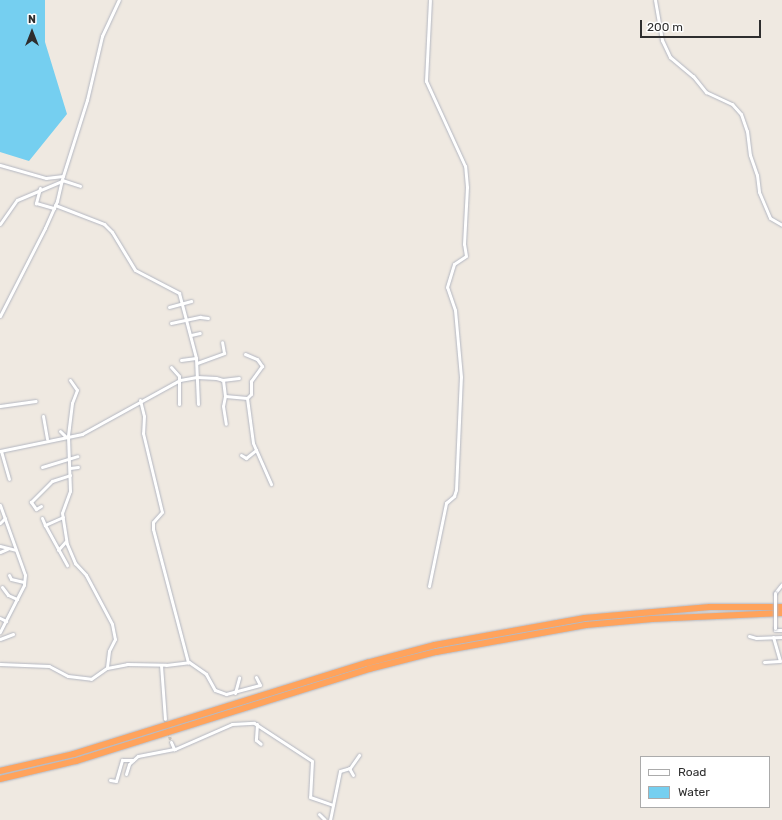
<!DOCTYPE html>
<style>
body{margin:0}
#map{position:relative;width:782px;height:820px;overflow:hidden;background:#efe9e1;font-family:Rubik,sans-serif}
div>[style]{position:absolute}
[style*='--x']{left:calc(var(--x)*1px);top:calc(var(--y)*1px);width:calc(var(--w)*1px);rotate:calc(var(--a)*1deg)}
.water>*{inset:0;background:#75cff0}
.minor-tunnel>*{height:3px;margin-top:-1.5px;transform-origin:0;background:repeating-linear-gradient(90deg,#c8c4bd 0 3px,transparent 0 4.5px)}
.roads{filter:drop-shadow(0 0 1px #b4b7c1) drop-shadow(0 0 1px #b4b7c1)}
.minor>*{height:3px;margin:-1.5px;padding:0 1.5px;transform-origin:1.5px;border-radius:1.5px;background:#fff}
.motorway>*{height:5.5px;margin:-2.75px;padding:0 2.75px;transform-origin:2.75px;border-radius:2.75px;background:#ffa35c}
.bridges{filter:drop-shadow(0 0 1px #b4b7c1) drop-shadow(0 0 1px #b4b7c1)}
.minor-bridge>*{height:3px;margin:-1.5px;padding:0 1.5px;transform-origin:1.5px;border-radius:1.5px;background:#fff}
span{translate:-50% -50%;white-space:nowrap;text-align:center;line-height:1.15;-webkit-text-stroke:4px #fff;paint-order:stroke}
.legend{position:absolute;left:640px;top:756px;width:130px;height:52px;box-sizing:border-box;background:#fff;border:1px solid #ababab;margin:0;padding:5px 7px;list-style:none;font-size:12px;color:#2e2e2e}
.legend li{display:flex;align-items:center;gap:8px;height:20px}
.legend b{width:20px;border:1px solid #ababab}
.north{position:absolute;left:12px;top:12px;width:40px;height:40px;-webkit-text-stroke:3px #fff;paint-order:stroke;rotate:0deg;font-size:11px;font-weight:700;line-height:16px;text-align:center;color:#2e2e2e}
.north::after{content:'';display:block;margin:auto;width:14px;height:18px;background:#2e2e2e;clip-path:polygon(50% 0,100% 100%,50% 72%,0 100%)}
.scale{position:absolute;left:640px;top:20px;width:121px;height:18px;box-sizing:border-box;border:2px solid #2e2e2e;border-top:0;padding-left:5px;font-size:12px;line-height:14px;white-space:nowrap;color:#2e2e2e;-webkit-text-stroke:3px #fff;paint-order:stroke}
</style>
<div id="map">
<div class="water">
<div style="clip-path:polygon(0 0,45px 0,45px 42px,67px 114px,29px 161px,0 152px)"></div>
</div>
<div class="minor-tunnel">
<div style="--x:165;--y:719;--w:24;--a:75"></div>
</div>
<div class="roads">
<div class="minor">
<div style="--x:655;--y:0;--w:41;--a:80.1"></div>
<div style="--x:662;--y:40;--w:19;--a:65"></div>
<div style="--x:670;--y:57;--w:30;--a:40"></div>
<div style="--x:693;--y:76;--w:21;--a:51"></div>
<div style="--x:706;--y:92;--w:29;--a:25"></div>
<div style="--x:732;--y:104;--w:13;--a:48"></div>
<div style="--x:741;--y:114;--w:18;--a:71"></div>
<div style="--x:747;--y:131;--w:24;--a:83"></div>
<div style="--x:750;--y:155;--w:21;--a:71"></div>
<div style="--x:757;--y:175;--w:17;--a:83"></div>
<div style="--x:759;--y:192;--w:28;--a:67"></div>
<div style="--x:770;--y:218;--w:14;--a:30"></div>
<div style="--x:0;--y:165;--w:48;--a:15.8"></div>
<div style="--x:46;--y:178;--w:17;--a:-7"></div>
<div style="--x:63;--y:176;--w:80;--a:-72.5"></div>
<div style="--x:87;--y:100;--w:66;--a:-76.8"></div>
<div style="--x:102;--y:36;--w:40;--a:-65"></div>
<div style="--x:62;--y:180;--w:19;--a:18"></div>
<div style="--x:40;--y:188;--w:16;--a:105"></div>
<div style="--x:36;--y:203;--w:19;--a:16"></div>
<div style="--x:55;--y:205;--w:53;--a:21.2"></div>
<div style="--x:104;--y:224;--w:11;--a:45"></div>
<div style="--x:112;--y:232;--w:44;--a:58.8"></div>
<div style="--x:135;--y:270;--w:50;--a:27.6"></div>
<div style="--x:179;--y:293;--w:67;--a:75.3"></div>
<div style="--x:196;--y:358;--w:46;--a:87.5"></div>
<div style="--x:0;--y:224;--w:29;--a:-55"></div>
<div style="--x:17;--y:200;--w:49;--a:-22.9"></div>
<div style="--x:169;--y:307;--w:23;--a:-15"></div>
<div style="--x:0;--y:316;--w:99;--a:-62.9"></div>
<div style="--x:45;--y:228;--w:30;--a:-66"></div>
<div style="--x:57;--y:201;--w:26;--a:-77"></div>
<div style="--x:171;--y:323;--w:30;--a:-12"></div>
<div style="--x:200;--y:317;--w:8;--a:7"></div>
<div style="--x:191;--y:335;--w:9;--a:-13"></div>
<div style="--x:245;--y:354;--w:13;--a:23"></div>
<div style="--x:257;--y:359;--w:9;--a:54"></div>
<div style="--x:262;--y:366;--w:19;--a:126"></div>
<div style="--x:251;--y:381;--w:13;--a:90"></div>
<div style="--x:251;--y:394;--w:6;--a:135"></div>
<div style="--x:181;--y:360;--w:15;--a:-8"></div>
<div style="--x:197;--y:363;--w:29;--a:-20"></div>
<div style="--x:224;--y:353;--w:11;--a:-100"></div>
<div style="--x:171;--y:367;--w:12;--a:48"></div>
<div style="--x:179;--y:376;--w:28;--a:90"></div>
<div style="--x:70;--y:380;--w:12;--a:55"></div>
<div style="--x:77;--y:390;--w:14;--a:111"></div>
<div style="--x:72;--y:403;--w:33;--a:97"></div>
<div style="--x:68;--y:436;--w:55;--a:87.9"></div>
<div style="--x:70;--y:491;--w:23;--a:110"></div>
<div style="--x:62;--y:513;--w:31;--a:81"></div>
<div style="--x:67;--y:544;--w:21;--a:67"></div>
<div style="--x:75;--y:563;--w:16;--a:47"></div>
<div style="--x:86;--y:575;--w:55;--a:62"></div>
<div style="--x:112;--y:624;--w:15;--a:79"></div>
<div style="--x:115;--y:639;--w:13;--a:117"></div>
<div style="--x:109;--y:651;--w:17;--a:97"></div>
<div style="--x:222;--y:380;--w:17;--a:-7"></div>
<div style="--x:225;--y:396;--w:10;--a:101"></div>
<div style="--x:223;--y:406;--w:18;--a:81"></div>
<div style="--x:140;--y:400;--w:16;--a:76"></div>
<div style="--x:144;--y:416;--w:17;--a:93"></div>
<div style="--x:143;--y:433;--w:81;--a:76.5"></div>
<div style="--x:162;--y:512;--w:13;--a:132"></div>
<div style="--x:153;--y:522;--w:7;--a:90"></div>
<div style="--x:153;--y:529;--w:138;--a:75.3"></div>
<div style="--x:0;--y:406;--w:36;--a:-8"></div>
<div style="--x:43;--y:416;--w:23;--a:80"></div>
<div style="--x:60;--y:431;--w:8;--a:45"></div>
<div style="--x:0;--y:451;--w:84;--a:-11.7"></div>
<div style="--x:82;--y:434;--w:112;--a:-28.9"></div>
<div style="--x:180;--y:380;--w:17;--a:-10"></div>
<div style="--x:197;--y:377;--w:19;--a:3"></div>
<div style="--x:216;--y:378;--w:7;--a:16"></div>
<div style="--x:223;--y:380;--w:16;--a:83"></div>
<div style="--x:225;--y:396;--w:22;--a:5"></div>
<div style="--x:247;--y:398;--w:45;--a:82.4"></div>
<div style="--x:253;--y:443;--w:45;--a:66.3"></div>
<div style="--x:1;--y:451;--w:29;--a:74"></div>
<div style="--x:241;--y:455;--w:6;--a:31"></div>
<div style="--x:246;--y:458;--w:13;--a:-39"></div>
<div style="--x:42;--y:467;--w:37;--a:-17"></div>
<div style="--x:70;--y:468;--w:8;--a:-7"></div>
<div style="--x:0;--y:505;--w:74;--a:70.3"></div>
<div style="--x:25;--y:575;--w:10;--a:96"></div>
<div style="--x:24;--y:585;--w:53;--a:117.1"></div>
<div style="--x:41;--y:506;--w:6;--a:149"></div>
<div style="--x:36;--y:509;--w:9;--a:-126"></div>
<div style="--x:31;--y:502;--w:30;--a:-45"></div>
<div style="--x:52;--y:481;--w:19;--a:-18"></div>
<div style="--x:63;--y:517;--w:20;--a:156"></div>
<div style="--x:45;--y:525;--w:46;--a:61.2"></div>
<div style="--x:42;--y:518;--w:8;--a:67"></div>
<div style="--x:0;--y:523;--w:7;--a:-45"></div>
<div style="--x:0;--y:546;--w:16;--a:14"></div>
<div style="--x:58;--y:550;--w:12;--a:-48"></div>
<div style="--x:0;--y:552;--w:8;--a:-23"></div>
<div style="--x:9;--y:575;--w:4;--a:63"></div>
<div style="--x:11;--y:579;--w:13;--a:13"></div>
<div style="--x:429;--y:586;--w:85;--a:-78.4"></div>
<div style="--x:446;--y:503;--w:11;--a:-41"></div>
<div style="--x:454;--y:496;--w:6;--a:-72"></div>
<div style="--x:456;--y:490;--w:113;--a:-87.5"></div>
<div style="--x:461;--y:377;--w:67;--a:-95.1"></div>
<div style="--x:455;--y:310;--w:24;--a:-109"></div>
<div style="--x:447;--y:287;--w:24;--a:-73"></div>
<div style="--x:454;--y:264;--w:14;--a:-34"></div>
<div style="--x:466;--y:256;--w:12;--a:-99"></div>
<div style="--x:464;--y:244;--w:57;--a:-87"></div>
<div style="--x:467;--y:187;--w:21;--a:-95"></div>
<div style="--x:465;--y:166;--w:94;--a:-114.6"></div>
<div style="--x:426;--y:81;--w:81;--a:-87.2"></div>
<div style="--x:2;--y:587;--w:10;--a:53"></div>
<div style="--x:8;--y:595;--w:10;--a:24"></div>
<div style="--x:775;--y:593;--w:11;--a:-52"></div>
<div style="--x:0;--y:618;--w:7;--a:27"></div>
<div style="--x:775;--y:628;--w:2;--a:90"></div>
<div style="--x:775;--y:630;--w:7;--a:0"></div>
<div style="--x:749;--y:636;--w:7;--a:16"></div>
<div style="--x:756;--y:638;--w:26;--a:-2"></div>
<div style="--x:0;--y:639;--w:14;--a:-21"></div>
<div style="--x:764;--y:662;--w:16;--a:-4"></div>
<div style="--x:780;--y:661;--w:25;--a:-106"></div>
<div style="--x:0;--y:664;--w:49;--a:2.3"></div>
<div style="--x:49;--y:666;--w:21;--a:28"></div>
<div style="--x:68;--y:676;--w:23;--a:7"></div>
<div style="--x:91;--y:679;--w:19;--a:-35"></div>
<div style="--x:107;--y:668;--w:20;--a:-11"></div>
<div style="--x:127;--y:664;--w:39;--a:1"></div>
<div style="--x:166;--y:665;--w:23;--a:-7"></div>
<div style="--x:189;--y:662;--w:21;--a:35"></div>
<div style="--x:206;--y:674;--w:18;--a:61"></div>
<div style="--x:215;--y:690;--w:12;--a:20"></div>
<div style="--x:226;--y:694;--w:35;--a:-15"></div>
<div style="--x:260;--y:685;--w:9;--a:-117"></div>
<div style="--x:161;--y:665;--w:54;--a:85.8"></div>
<div style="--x:235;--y:693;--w:16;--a:-75"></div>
<div style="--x:257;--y:724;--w:16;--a:94"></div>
<div style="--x:256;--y:740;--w:6;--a:39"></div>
<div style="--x:171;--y:742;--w:8;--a:67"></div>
<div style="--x:349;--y:768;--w:8;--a:60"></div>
<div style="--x:126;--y:774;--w:10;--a:-73"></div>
<div style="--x:129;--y:764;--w:12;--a:-42"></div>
<div style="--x:138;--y:756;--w:38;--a:-11"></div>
<div style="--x:175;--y:749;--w:62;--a:-23.7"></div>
<div style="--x:232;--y:724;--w:22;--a:-3"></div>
<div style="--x:254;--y:723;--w:69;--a:33.2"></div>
<div style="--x:312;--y:761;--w:36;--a:93"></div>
<div style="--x:310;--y:797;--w:24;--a:19"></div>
<div style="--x:110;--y:780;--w:6;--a:9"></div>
<div style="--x:116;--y:781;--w:22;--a:-74"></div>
<div style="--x:122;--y:760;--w:11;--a:0"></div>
<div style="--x:319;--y:814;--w:8;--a:45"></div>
<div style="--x:330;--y:820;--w:50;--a:-78.5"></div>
<div style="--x:340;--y:771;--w:10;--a:-17"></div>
<div style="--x:350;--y:768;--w:16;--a:-55"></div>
</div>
<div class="motorway">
<div style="--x:0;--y:771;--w:76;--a:-12.9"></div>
<div style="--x:74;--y:754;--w:307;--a:-17.3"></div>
<div style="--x:367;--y:663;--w:70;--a:-14.8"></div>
<div style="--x:435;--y:645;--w:152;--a:-10.2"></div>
<div style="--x:585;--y:618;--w:125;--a:-5"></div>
<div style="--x:710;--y:607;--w:72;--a:0"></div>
<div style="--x:0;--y:779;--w:78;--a:-13.3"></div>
<div style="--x:76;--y:761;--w:307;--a:-17.4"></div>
<div style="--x:369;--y:669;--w:69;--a:-14.2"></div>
<div style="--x:436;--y:652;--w:152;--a:-10.2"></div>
<div style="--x:586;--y:625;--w:66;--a:-5.2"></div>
<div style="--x:652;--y:619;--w:130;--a:-2.6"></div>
</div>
</div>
<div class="bridges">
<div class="minor-bridge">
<div style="--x:775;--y:593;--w:35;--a:90"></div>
</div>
</div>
<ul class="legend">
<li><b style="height:5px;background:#fff"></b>Road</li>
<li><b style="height:11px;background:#75cff0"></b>Water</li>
</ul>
<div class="north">N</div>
<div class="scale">200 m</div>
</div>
